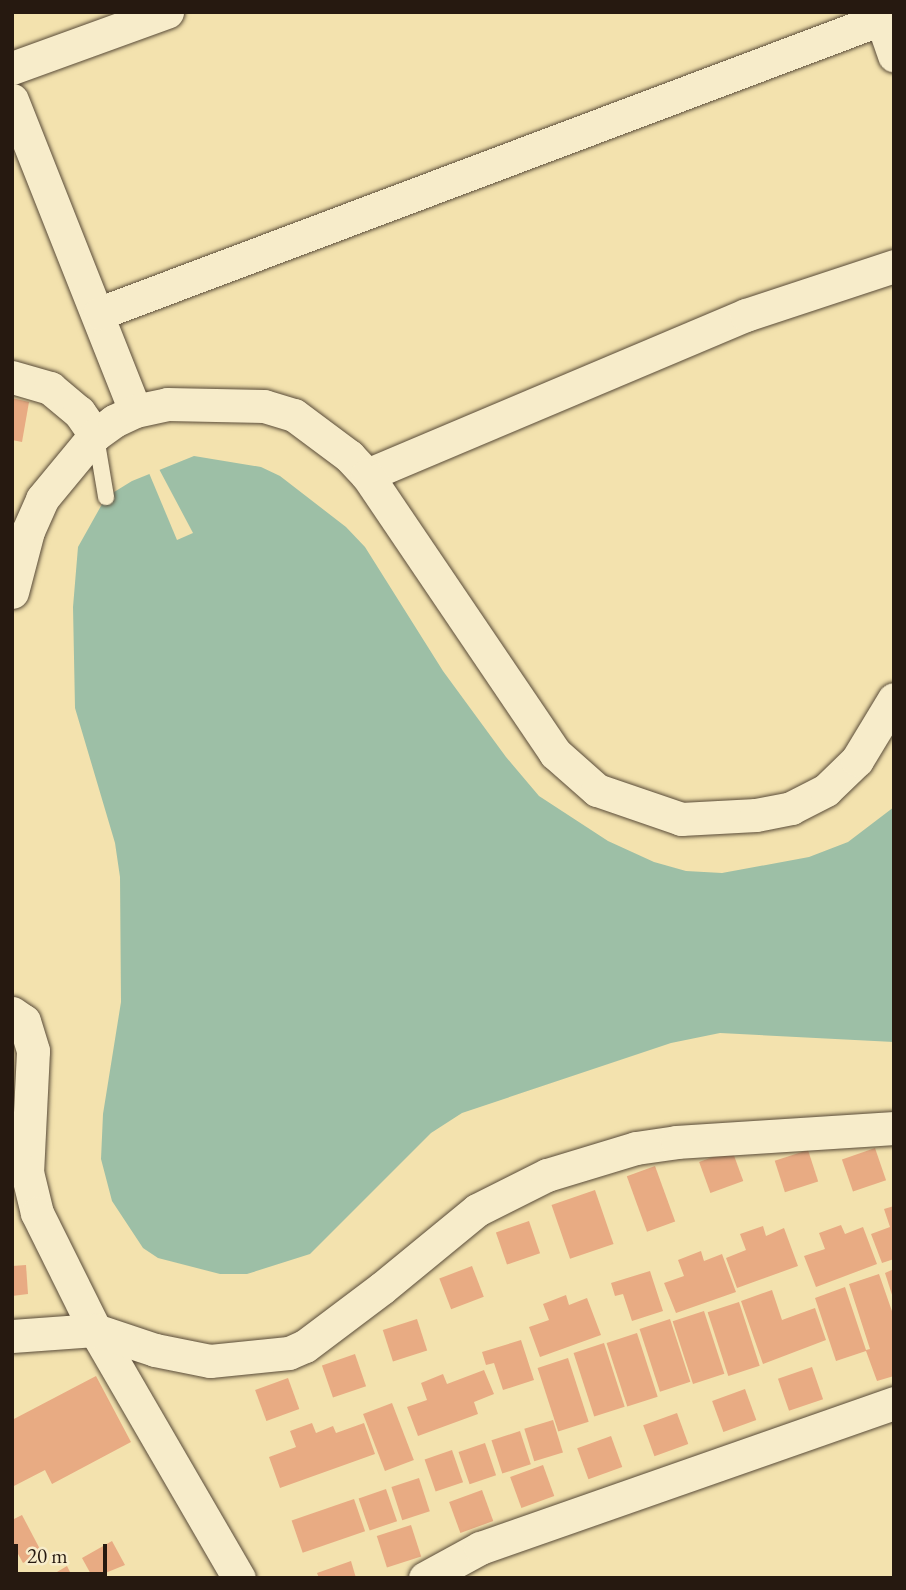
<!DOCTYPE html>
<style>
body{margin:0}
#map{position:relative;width:906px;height:1590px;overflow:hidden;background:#f3e2ae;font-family:"EB Garamond",serif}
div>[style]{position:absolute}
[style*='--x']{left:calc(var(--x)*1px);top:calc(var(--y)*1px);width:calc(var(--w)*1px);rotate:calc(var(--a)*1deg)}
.water>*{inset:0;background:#9dbfa6}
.pier>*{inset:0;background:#f3e2ae}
.building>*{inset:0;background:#e8ab83;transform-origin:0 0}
.roads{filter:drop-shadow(0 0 2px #594b38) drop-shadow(0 0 2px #594b38)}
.lane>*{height:16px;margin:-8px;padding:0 8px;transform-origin:8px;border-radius:8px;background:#f7ecca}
.street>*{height:33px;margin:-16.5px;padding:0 16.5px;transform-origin:16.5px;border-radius:16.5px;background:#f7ecca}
span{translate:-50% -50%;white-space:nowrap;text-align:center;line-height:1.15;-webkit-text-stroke:6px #f7ecca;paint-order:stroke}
.frame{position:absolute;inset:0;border:14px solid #261910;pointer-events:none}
.scale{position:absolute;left:14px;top:1544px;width:93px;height:32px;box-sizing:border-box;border:4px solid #261910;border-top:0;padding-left:9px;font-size:21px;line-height:24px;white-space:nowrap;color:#261910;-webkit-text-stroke:5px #f7ecca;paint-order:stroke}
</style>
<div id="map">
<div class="water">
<div style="clip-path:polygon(194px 456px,261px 467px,280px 476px,346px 527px,365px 547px,443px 671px,506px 757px,539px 796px,608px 841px,654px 862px,686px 871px,722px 873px,809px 857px,848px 842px,894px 807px,894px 1042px,720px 1033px,671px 1043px,462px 1113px,431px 1133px,310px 1254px,247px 1274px,220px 1274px,158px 1258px,143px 1248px,112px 1201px,101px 1159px,103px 1114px,121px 1002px,120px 877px,115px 843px,75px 708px,73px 607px,78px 547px,106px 497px,132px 481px)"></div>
</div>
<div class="pier">
<div style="clip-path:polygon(159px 469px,193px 533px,177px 540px,149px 473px)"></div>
</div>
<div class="building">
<div style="clip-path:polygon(12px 398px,29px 402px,22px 442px,12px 440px)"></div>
<div style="left:875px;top:1148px;width:34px;height:35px;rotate:71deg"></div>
<div style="left:732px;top:1150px;width:33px;height:35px;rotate:70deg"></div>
<div style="left:808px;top:1150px;width:33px;height:35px;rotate:72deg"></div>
<div style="left:655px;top:1166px;width:59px;height:30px;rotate:70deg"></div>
<div style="left:595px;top:1190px;width:57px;height:46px;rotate:71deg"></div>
<div style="clip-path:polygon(894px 1206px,894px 1259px,882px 1263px,871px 1234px,890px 1227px,884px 1209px)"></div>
<div style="left:529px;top:1221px;width:34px;height:35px;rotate:71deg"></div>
<div style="clip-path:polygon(841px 1225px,845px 1234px,863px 1227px,877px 1264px,816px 1287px,804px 1256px,825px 1249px,819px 1233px)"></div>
<div style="clip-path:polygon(763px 1226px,766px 1236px,784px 1228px,798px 1266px,737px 1288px,726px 1258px,746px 1250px,740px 1234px)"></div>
<div style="clip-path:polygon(701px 1251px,704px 1261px,722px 1254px,736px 1292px,676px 1313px,664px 1283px,684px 1276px,678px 1260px)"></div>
<div style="clip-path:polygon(26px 1265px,28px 1294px,12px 1296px,12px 1266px)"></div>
<div style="left:472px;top:1266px;width:33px;height:35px;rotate:69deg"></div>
<div style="clip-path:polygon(894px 1269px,894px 1298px,893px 1298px,885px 1273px)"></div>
<div style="clip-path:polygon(650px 1271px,663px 1311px,632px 1321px,623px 1294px,615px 1296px,611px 1283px)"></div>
<div style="clip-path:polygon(879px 1274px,894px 1317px,894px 1376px,877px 1381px,866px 1351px,836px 1361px,815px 1298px,845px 1287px,866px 1350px,870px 1349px,849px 1284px)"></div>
<div style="clip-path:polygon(772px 1290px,782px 1320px,815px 1308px,826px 1340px,763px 1364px,741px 1301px)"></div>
<div style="clip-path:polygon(566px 1295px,569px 1305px,587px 1298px,601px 1335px,540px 1357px,529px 1327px,549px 1320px,543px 1304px)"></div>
<div style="left:739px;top:1302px;width:67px;height:33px;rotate:72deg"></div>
<div style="left:704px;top:1311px;width:66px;height:33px;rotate:72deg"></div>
<div style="left:417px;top:1319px;width:33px;height:36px;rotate:72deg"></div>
<div style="left:670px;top:1319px;width:66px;height:32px;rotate:72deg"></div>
<div style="left:637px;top:1333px;width:67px;height:32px;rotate:72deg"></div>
<div style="clip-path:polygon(521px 1340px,534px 1380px,503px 1390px,494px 1363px,486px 1365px,482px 1352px)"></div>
<div style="left:604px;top:1343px;width:67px;height:32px;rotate:72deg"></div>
<div style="left:355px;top:1354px;width:34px;height:35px;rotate:71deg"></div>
<div style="left:568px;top:1358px;width:67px;height:32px;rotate:72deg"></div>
<div style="left:812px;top:1367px;width:34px;height:36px;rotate:71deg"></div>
<div style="clip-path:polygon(484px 1370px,494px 1394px,474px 1402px,478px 1414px,418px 1436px,407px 1407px,427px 1400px,421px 1383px,443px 1374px,447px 1384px)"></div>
<div style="clip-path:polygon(96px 1376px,131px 1442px,52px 1484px,45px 1470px,12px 1487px,12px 1420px)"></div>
<div style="left:288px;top:1378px;width:33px;height:35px;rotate:70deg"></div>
<div style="left:745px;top:1389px;width:33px;height:35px;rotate:70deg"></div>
<div style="left:392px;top:1403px;width:61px;height:31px;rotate:69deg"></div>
<div style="left:677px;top:1413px;width:33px;height:36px;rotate:70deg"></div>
<div style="left:553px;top:1420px;width:34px;height:30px;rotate:73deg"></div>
<div style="clip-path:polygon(312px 1423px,316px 1433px,333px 1426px,336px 1433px,364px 1423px,375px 1454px,280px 1488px,269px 1457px,296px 1447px,290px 1431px)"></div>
<div style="left:520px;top:1431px;width:35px;height:30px;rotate:72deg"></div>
<div style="left:611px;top:1436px;width:33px;height:36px;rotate:70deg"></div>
<div style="left:485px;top:1443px;width:34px;height:28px;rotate:71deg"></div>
<div style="left:452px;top:1450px;width:34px;height:29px;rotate:71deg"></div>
<div style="left:543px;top:1465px;width:33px;height:35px;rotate:70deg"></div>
<div style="left:419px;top:1478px;width:35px;height:29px;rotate:72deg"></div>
<div style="left:386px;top:1489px;width:34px;height:29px;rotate:71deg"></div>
<div style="left:482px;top:1490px;width:33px;height:35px;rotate:70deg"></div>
<div style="left:354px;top:1499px;width:34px;height:66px;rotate:71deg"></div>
<div style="clip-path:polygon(22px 1515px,42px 1553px,23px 1563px,12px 1543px,12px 1520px)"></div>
<div style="left:411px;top:1525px;width:33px;height:36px;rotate:72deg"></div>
<div style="clip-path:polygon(112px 1541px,125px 1565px,93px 1578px,82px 1558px)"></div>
<div style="clip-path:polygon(351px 1561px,356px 1578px,319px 1578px,317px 1573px)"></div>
<div style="clip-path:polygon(67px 1566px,73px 1578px,47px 1578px)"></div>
</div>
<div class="roads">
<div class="lane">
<div style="--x:96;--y:437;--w:61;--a:80.5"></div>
</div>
<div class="street">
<div style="--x:879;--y:12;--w:46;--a:70.8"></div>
<div style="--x:12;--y:68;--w:165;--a:-19.9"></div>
<div style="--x:12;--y:100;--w:334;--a:68.4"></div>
<div style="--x:100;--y:313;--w:835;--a:-20.63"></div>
<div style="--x:12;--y:377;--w:40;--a:16"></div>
<div style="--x:50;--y:388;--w:38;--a:40"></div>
<div style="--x:79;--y:412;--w:28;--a:55"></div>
<div style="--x:367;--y:475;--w:411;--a:-22.9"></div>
<div style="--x:746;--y:315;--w:156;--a:-18.3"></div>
<div style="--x:12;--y:592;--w:63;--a:-75.3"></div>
<div style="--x:28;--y:531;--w:35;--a:-66"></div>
<div style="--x:42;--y:499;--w:83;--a:-50.4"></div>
<div style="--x:95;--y:435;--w:24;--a:-36"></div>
<div style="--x:114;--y:421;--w:23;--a:-25"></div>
<div style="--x:135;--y:411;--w:33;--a:-12"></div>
<div style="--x:167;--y:404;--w:97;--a:1.2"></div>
<div style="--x:264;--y:406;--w:31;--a:17"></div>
<div style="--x:294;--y:415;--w:69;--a:36.7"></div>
<div style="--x:349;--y:456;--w:26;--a:47"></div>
<div style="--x:367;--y:475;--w:336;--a:55.9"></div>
<div style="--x:555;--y:753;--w:56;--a:41.4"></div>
<div style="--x:597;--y:790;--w:89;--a:19"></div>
<div style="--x:681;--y:819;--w:75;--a:-3.1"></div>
<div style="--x:756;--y:815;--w:36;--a:-11"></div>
<div style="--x:791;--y:808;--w:39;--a:-27"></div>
<div style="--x:826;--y:790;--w:43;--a:-44.1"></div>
<div style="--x:857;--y:760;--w:71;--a:-58.8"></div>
<div style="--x:12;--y:1013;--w:14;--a:34"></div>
<div style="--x:24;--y:1021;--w:31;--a:73"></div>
<div style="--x:33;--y:1051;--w:121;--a:92.8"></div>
<div style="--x:27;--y:1172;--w:42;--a:76.3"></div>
<div style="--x:37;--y:1213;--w:131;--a:63.6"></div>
<div style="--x:95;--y:1330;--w:287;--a:59.9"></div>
<div style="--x:12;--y:1336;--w:83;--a:-4.1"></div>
<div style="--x:95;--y:1330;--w:63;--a:18.4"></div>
<div style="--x:155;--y:1350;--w:56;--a:11.3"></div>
<div style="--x:210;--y:1361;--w:79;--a:-5.8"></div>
<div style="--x:289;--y:1353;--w:17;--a:-24"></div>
<div style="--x:305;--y:1346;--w:96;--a:-37"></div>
<div style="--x:382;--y:1288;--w:123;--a:-39.4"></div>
<div style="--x:477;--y:1210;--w:78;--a:-26.6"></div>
<div style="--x:547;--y:1175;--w:93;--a:-16.9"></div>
<div style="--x:636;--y:1148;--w:41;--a:-8.3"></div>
<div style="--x:677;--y:1142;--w:217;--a:-3.7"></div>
<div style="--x:425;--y:1578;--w:63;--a:-28.6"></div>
<div style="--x:480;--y:1548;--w:439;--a:-19.3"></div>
</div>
</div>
<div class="frame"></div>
<div class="scale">20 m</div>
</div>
